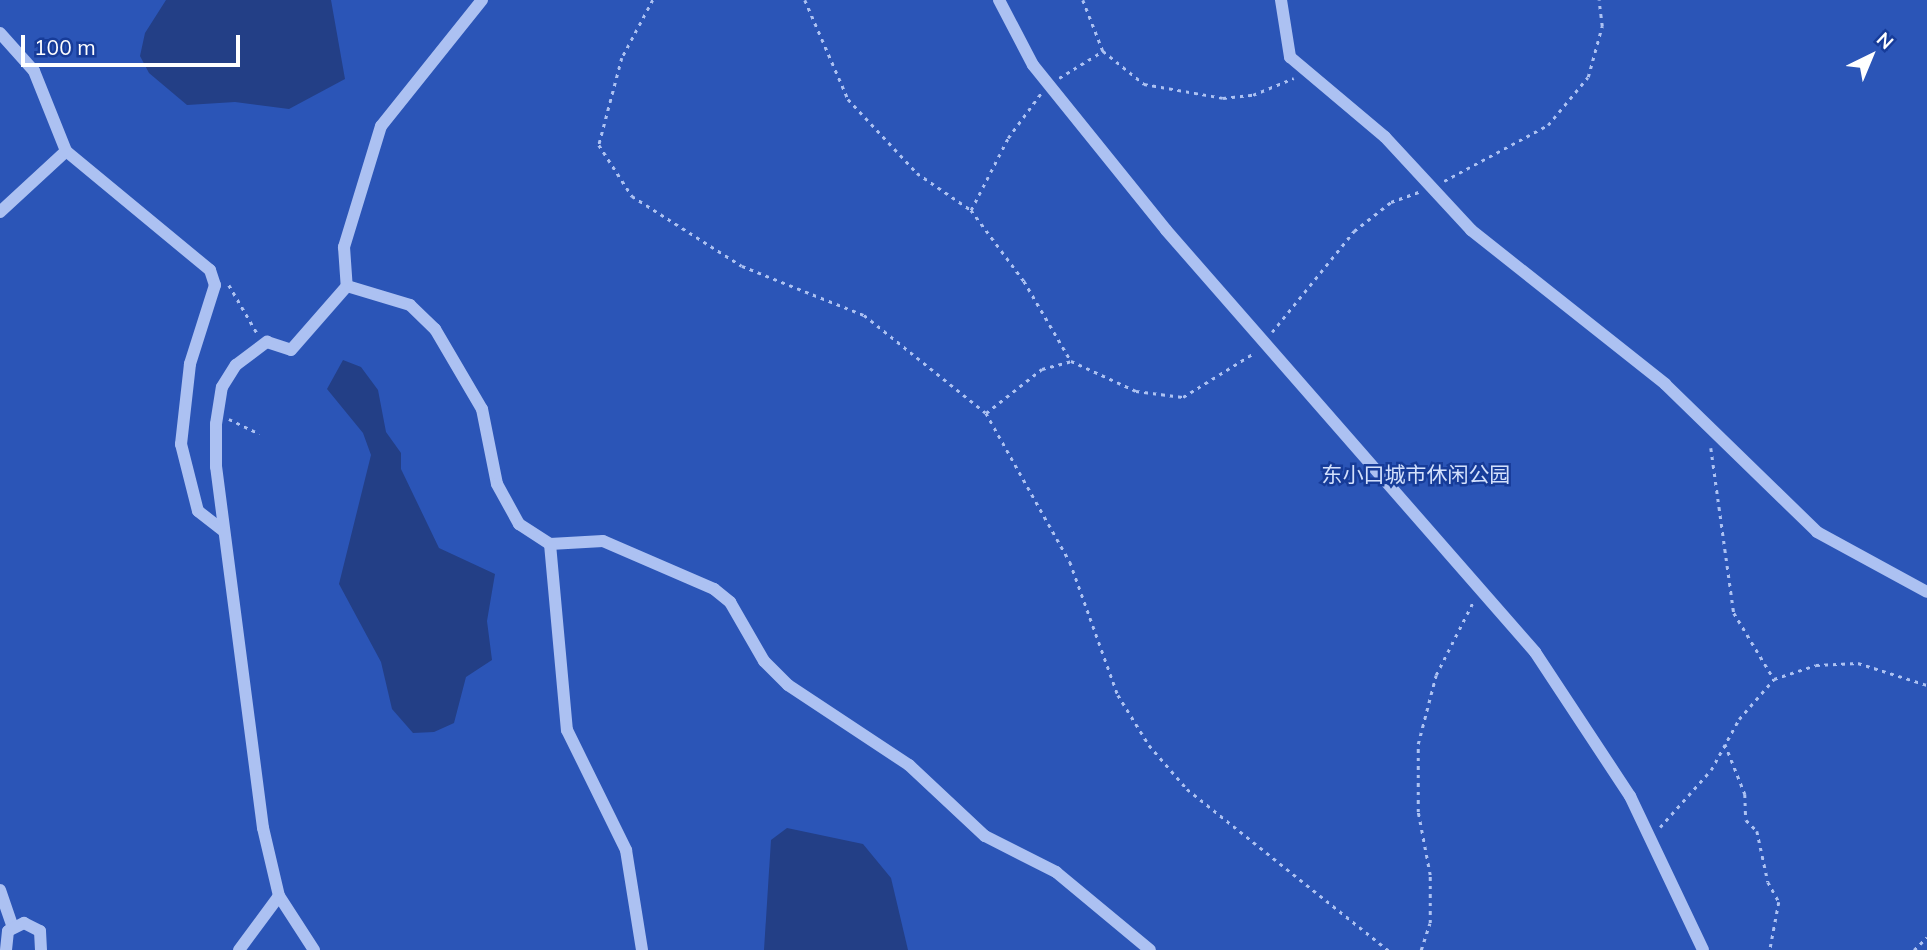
<!DOCTYPE html>
<meta charset="utf-8">
<style>
body{margin:0}
#map{position:relative;width:1927px;height:950px;overflow:hidden;background:#173c99;font-family:Mulish,"Noto Sans SC",sans-serif}
div>[style]{position:absolute}
[style*='--x']{left:calc(var(--x)*1px);top:calc(var(--y)*1px);width:calc(var(--w)*1px);rotate:calc(var(--a)*1deg)}
.green>*{inset:0;background:#2b55b7;transform-origin:0 0}
.water>*{inset:0;background:#233f86}
.path>*{height:2.5px;margin-top:-1.25px;transform-origin:0;background:repeating-linear-gradient(90deg,#acc1f2 0 3.5px,transparent 0 8.5px)}
.minor>*{height:12px;margin:-6px;padding:0 6px;transform-origin:6px;border-radius:6px;background:#acc1f2}
span{translate:-50% -50%;white-space:nowrap;text-align:center;line-height:1.15;-webkit-text-stroke:5px #173c99;paint-order:stroke}
.park-label{font-size:21px;color:#d3e0fc}
.north{position:absolute;left:1836px;top:21px;width:70px;height:70px;-webkit-text-stroke:5px #173c99;paint-order:stroke;rotate:43deg;font-size:19px;font-weight:700;line-height:28px;text-align:center;color:#fff}
.north::after{content:'';display:block;margin:auto;width:24px;height:32px;background:#fff;clip-path:polygon(50% 0,100% 100%,50% 72%,0 100%)}
.scale{position:absolute;left:21px;top:35px;width:219px;height:32px;box-sizing:border-box;border:4px solid #fff;border-top:0;padding-left:9px;font-size:21px;line-height:24px;white-space:nowrap;color:#fff;-webkit-text-stroke:5px #173c99;paint-order:stroke}
</style>
<div id="map">
<div class="green">
<div style="left:0;top:0;width:1927px;height:950px"></div>
</div>
<div class="water">
<div style="clip-path:polygon(166px 0,331px 0,345px 79px,289px 109px,235px 102px,187px 105px,149px 73px,140px 56px,145px 33px)"></div>
<div style="clip-path:polygon(343px 360px,361px 367px,378px 390px,386px 432px,401px 453px,401px 469px,439px 548px,495px 574px,487px 621px,492px 660px,466px 677px,454px 723px,434px 732px,413px 733px,392px 709px,381px 662px,339px 584px,371px 455px,363px 433px,327px 389px)"></div>
<div style="clip-path:polygon(787px 828px,863px 844px,891px 878px,908px 950px,764px 950px,771px 840px)"></div>
</div>
<div class="path">
<div style="--x:653;--y:0;--w:66;--a:118.1"></div>
<div style="--x:622;--y:58;--w:90;--a:104.8"></div>
<div style="--x:599;--y:145;--w:61;--a:57.1"></div>
<div style="--x:632;--y:196;--w:130;--a:32.5"></div>
<div style="--x:742;--y:266;--w:131;--a:21.9"></div>
<div style="--x:864;--y:315;--w:156;--a:38.8"></div>
<div style="--x:986;--y:413;--w:171;--a:60.6"></div>
<div style="--x:1070;--y:562;--w:141;--a:70.2"></div>
<div style="--x:1118;--y:695;--w:59;--a:58.2"></div>
<div style="--x:1149;--y:745;--w:58;--a:49.2"></div>
<div style="--x:1187;--y:789;--w:258;--a:38.7"></div>
<div style="--x:805;--y:0;--w:108;--a:66.5"></div>
<div style="--x:848;--y:99;--w:101;--a:47"></div>
<div style="--x:917;--y:173;--w:65;--a:34.4"></div>
<div style="--x:971;--y:210;--w:89;--a:53.3"></div>
<div style="--x:1024;--y:281;--w:93;--a:59.6"></div>
<div style="--x:1083;--y:0;--w:55;--a:68.6"></div>
<div style="--x:1059;--y:78;--w:52;--a:-31.5"></div>
<div style="--x:1103;--y:51;--w:53;--a:38.8"></div>
<div style="--x:1144;--y:84;--w:80;--a:10"></div>
<div style="--x:1223;--y:98;--w:30;--a:-6"></div>
<div style="--x:1253;--y:95;--w:44;--a:-22.5"></div>
<div style="--x:1444;--y:181;--w:118;--a:-28.3"></div>
<div style="--x:1548;--y:125;--w:62;--a:-50.2"></div>
<div style="--x:1588;--y:77;--w:53;--a:-74.6"></div>
<div style="--x:1602;--y:26;--w:26;--a:-97"></div>
<div style="--x:971;--y:210;--w:81;--a:-62.8"></div>
<div style="--x:1008;--y:138;--w:56;--a:-53.7"></div>
<div style="--x:229;--y:285;--w:56;--a:59.7"></div>
<div style="--x:1272;--y:332;--w:130;--a:-50.9"></div>
<div style="--x:1354;--y:231;--w:47;--a:-38.1"></div>
<div style="--x:1391;--y:202;--w:30;--a:-20"></div>
<div style="--x:986;--y:413;--w:71;--a:-38.2"></div>
<div style="--x:1042;--y:369;--w:30;--a:-15"></div>
<div style="--x:1071;--y:361;--w:72;--a:24.8"></div>
<div style="--x:1136;--y:391;--w:47;--a:7.3"></div>
<div style="--x:1183;--y:397;--w:84;--a:-31.8"></div>
<div style="--x:229;--y:419;--w:34;--a:26"></div>
<div style="--x:1711;--y:448;--w:167;--a:82.1"></div>
<div style="--x:1734;--y:613;--w:77;--a:58.8"></div>
<div style="--x:1725;--y:744;--w:54;--a:68.2"></div>
<div style="--x:1745;--y:794;--w:26;--a:88"></div>
<div style="--x:1746;--y:820;--w:16;--a:45"></div>
<div style="--x:1757;--y:831;--w:52;--a:77.8"></div>
<div style="--x:1768;--y:882;--w:23;--a:61"></div>
<div style="--x:1779;--y:902;--w:49;--a:100.6"></div>
<div style="--x:1660;--y:827;--w:76;--a:-48.2"></div>
<div style="--x:1711;--y:770;--w:58;--a:-61.2"></div>
<div style="--x:1739;--y:719;--w:53;--a:-48.8"></div>
<div style="--x:1774;--y:679;--w:44;--a:-18.4"></div>
<div style="--x:1816;--y:665;--w:42;--a:-2.7"></div>
<div style="--x:1858;--y:663;--w:72;--a:17.7"></div>
<div style="--x:1421;--y:950;--w:28;--a:-72"></div>
<div style="--x:1430;--y:923;--w:48;--a:-90"></div>
<div style="--x:1430;--y:875;--w:64;--a:-100.8"></div>
<div style="--x:1418;--y:812;--w:68;--a:-90"></div>
<div style="--x:1418;--y:744;--w:71;--a:-75.4"></div>
<div style="--x:1436;--y:675;--w:84;--a:-63.1"></div>
<div style="--x:1914;--y:950;--w:18;--a:-45"></div>
</div>
<div class="minor">
<div style="--x:482;--y:0;--w:161;--a:128.7"></div>
<div style="--x:381;--y:126;--w:127;--a:107"></div>
<div style="--x:344;--y:247;--w:39;--a:86"></div>
<div style="--x:347;--y:286;--w:66;--a:16.8"></div>
<div style="--x:410;--y:305;--w:35;--a:44"></div>
<div style="--x:435;--y:329;--w:93;--a:59.6"></div>
<div style="--x:482;--y:409;--w:76;--a:78.7"></div>
<div style="--x:497;--y:484;--w:46;--a:61.2"></div>
<div style="--x:519;--y:524;--w:37;--a:33"></div>
<div style="--x:550;--y:544;--w:53;--a:-3.2"></div>
<div style="--x:603;--y:541;--w:121;--a:23.4"></div>
<div style="--x:714;--y:589;--w:21;--a:39"></div>
<div style="--x:730;--y:602;--w:68;--a:60"></div>
<div style="--x:764;--y:661;--w:34;--a:45"></div>
<div style="--x:788;--y:685;--w:145;--a:33.5"></div>
<div style="--x:909;--y:765;--w:104;--a:43.1"></div>
<div style="--x:985;--y:836;--w:80;--a:26.9"></div>
<div style="--x:1056;--y:872;--w:122;--a:39.7"></div>
<div style="--x:999;--y:0;--w:73;--a:62.4"></div>
<div style="--x:1033;--y:65;--w:212;--a:51.1"></div>
<div style="--x:1166;--y:230;--w:561;--a:48.83"></div>
<div style="--x:1535;--y:652;--w:173;--a:56.6"></div>
<div style="--x:1630;--y:796;--w:170;--a:64.6"></div>
<div style="--x:1281;--y:0;--w:58;--a:81"></div>
<div style="--x:1290;--y:57;--w:124;--a:40.1"></div>
<div style="--x:1385;--y:137;--w:127;--a:47.2"></div>
<div style="--x:1471;--y:230;--w:248;--a:38.4"></div>
<div style="--x:1665;--y:384;--w:212;--a:44.2"></div>
<div style="--x:1817;--y:532;--w:125;--a:28.6"></div>
<div style="--x:0;--y:33;--w:51;--a:48.2"></div>
<div style="--x:34;--y:71;--w:86;--a:68.2"></div>
<div style="--x:0;--y:212;--w:90;--a:-42.7"></div>
<div style="--x:66;--y:151;--w:187;--a:39.6"></div>
<div style="--x:210;--y:270;--w:16;--a:72"></div>
<div style="--x:215;--y:285;--w:83;--a:107.6"></div>
<div style="--x:190;--y:364;--w:81;--a:96.4"></div>
<div style="--x:181;--y:444;--w:69;--a:75.8"></div>
<div style="--x:198;--y:511;--w:33;--a:38"></div>
<div style="--x:550;--y:544;--w:187;--a:84.8"></div>
<div style="--x:567;--y:730;--w:134;--a:63.8"></div>
<div style="--x:626;--y:850;--w:101;--a:80.9"></div>
<div style="--x:0;--y:890;--w:39;--a:71"></div>
<div style="--x:6;--y:950;--w:19;--a:-84"></div>
<div style="--x:8;--y:931;--w:18;--a:-27"></div>
<div style="--x:24;--y:923;--w:18;--a:27"></div>
<div style="--x:40;--y:931;--w:19;--a:87"></div>
<div style="--x:239;--y:950;--w:67;--a:-53.5"></div>
<div style="--x:314;--y:950;--w:64;--a:-122.9"></div>
<div style="--x:279;--y:896;--w:70;--a:-103.2"></div>
<div style="--x:263;--y:828;--w:364;--a:-97.4"></div>
<div style="--x:216;--y:467;--w:43;--a:-90"></div>
<div style="--x:216;--y:424;--w:37;--a:-81"></div>
<div style="--x:222;--y:387;--w:26;--a:-58"></div>
<div style="--x:236;--y:365;--w:39;--a:-37"></div>
<div style="--x:267;--y:342;--w:25;--a:18"></div>
<div style="--x:291;--y:350;--w:85;--a:-48.8"></div>
</div>
<div class="park-label">
<span style="left:1416px;top:474px">东小口城市休闲公园</span>
</div>
<div class="north">N</div>
<div class="scale">100 m</div>
</div>
